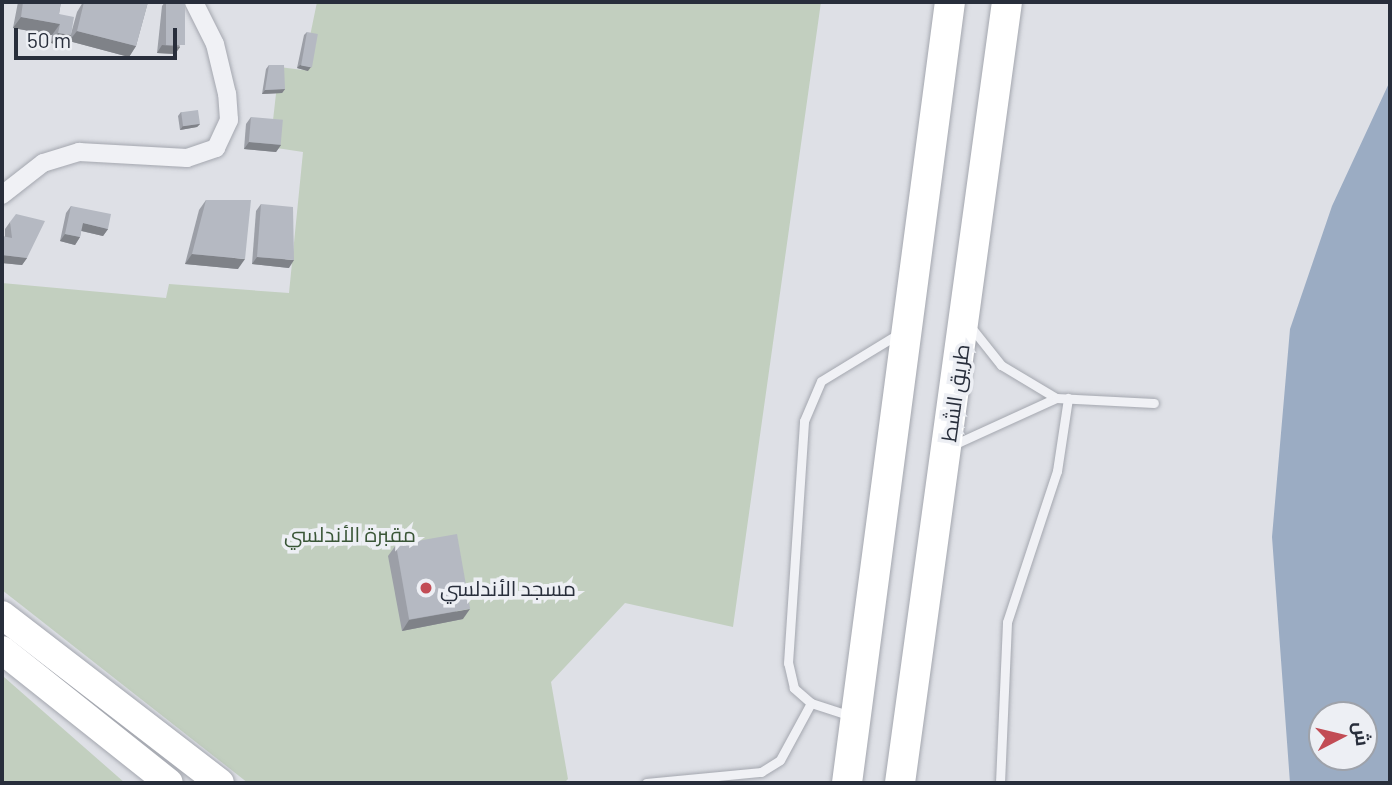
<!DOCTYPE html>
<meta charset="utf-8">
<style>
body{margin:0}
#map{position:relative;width:1392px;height:785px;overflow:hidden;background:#dee0e6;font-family:Barlow,Cairo,sans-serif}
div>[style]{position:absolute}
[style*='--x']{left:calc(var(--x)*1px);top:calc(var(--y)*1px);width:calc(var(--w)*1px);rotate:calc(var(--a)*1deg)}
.green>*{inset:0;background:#c2cfbf}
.water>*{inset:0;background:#9bacc3}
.roads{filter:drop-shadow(0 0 2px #a4a7af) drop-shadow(0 0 2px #a4a7af)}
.service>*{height:9px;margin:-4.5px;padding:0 4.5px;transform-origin:4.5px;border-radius:4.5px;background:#f0f1f5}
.minor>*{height:18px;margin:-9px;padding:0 9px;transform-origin:9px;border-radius:9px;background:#f0f1f5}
.primary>*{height:28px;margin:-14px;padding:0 14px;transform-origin:14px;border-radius:14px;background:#fff}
.trunk>*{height:30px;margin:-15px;padding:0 15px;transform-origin:15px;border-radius:15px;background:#fff}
.wall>*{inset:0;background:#9c9fa7}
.shaded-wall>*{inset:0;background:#7f8288}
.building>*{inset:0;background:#b5b9c2;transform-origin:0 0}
.dots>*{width:19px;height:19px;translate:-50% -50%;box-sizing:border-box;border:4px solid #edeff4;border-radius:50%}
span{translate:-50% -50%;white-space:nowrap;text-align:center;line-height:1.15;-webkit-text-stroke:7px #edeff4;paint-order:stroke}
.street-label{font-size:21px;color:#282e3b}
.park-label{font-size:21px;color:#3a5637}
.poi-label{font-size:21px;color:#282e3b}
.left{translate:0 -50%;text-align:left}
.frame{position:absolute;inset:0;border:4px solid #282e3b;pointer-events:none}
.north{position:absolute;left:1308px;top:701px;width:70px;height:70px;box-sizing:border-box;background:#edeff4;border:2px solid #9ea2aa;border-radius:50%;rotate:83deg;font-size:19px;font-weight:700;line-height:28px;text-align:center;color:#282e3b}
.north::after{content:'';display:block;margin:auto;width:24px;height:32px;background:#c24c55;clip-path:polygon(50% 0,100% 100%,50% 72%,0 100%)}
.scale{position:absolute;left:14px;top:28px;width:163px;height:32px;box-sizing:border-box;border:4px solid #282e3b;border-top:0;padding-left:9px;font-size:21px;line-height:24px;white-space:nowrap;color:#282e3b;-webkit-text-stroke:5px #edeff4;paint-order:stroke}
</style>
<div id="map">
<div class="green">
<div style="clip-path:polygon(317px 2px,821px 2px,733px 627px,625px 603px,551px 682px,568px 779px,564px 783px,248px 783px,2px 590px,2px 283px,166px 298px,169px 284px,289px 293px,303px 152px,270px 147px,279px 67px,303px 70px)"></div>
<div style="clip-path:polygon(2px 675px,4px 677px,125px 783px,2px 783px)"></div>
</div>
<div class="water">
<div style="clip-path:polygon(evenodd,1390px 81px,1390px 783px,1290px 783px,1272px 537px,1290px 329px,1332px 206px,1390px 81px,1322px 715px,1364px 715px,1364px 757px,1322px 757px,1322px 715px)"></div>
</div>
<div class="roads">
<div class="service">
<div style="--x:970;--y:326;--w:50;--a:51.5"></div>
<div style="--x:1001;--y:365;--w:64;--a:31"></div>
<div style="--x:953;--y:445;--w:113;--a:-24.5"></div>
<div style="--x:1056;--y:398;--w:98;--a:2.9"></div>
<div style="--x:851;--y:716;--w:42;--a:-162"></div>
<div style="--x:811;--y:703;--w:23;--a:-139"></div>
<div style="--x:794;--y:688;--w:26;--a:-103"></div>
<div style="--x:788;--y:663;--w:243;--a:-86.2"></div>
<div style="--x:804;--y:421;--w:43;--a:-67"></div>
<div style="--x:821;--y:381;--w:92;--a:-31.3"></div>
<div style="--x:646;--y:783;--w:116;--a:-5.5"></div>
<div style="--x:761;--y:772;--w:22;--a:-32"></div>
<div style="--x:780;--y:760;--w:65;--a:-61.5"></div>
<div style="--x:1000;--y:783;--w:161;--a:-87.5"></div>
<div style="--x:1007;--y:622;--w:159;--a:-71.7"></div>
<div style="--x:1057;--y:471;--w:74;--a:-81.4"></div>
</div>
<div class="minor">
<div style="--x:2;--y:195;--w:52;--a:-38"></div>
<div style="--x:43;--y:163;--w:38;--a:-17"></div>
<div style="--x:79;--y:152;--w:108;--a:3.2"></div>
<div style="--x:187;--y:158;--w:31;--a:-19"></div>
<div style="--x:216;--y:148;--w:31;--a:-65"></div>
<div style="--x:229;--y:120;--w:26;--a:-94"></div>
<div style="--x:227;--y:94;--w:51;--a:-103.5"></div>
<div style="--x:215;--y:44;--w:47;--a:-116.6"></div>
</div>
<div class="primary">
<div style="--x:2;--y:615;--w:275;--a:37.6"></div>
<div style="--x:2;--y:650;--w:213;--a:38.5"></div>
</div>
<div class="trunk">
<div style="--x:847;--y:783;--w:788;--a:-82.49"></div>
<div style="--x:900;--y:783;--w:788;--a:-82.2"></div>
</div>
</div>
<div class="wall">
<div style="clip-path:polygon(18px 2px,61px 2px,59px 14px,71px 35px,63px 46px,51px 43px,52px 35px,13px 28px)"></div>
<div style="clip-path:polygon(83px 2px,148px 2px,136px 46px,129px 57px,69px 41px,77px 12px)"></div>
<div style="clip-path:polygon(165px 2px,166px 2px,180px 47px,175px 54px,157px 53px,162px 6px)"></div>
<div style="clip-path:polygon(307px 32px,308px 71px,297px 68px,304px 35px)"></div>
<div style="clip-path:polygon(269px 65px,285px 89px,282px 93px,262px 94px,266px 69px)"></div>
<div style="clip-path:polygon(181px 112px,200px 124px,197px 127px,180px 130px,178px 116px)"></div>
<div style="clip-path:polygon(251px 117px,281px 145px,276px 152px,244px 149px,246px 124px)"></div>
<div style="clip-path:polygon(206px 200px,238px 269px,185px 264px,199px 210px)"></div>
<div style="clip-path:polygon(261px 204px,289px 268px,252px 264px,256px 211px)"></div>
<div style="clip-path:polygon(71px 206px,108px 229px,103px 236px,81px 231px,80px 237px,75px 245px,60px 241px,66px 213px)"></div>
<div style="clip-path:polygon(10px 222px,27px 258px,22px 265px,2px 263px,2px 236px,5px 237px,5px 229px)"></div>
<div style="clip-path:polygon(396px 545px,463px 619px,402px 631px,388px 556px)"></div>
</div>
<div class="shaded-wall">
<div style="clip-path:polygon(21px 17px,60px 24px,52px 35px,13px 28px)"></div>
<div style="clip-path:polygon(77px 31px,136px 46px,129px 57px,69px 41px)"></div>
<div style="clip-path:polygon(58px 33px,71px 35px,63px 46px,51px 43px)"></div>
<div style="clip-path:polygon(162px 45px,180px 47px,175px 54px,157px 53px)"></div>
<div style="clip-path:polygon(300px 65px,311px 67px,308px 71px,297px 68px)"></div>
<div style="clip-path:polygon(285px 89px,282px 93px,262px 94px,265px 90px)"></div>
<div style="clip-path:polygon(200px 124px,197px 127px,180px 130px,183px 126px)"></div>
<div style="clip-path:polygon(249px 142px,281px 145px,276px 152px,244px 149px)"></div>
<div style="clip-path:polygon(83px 223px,108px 229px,103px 236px,78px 230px)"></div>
<div style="clip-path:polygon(65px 234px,80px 237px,75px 245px,60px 241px)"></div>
<div style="clip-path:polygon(192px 254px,245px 259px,238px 269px,185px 264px)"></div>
<div style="clip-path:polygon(2px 255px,27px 258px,22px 265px,2px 263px)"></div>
<div style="clip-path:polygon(257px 257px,294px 260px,289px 268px,252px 264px)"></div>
<div style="clip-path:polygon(470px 609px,463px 619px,402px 631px,409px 620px)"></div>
</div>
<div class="building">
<div style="clip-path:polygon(23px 2px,61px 2px,59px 14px,74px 17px,71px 35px,58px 33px,60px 24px,21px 17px)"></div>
<div style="clip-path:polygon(84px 2px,93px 3px,94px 2px,148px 2px,136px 46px,77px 31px)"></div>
<div style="left:166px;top:2px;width:19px;height:43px"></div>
<div style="left:307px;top:32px;width:11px;height:34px;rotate:10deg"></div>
<div style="clip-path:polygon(269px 65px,284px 65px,285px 89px,265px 90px)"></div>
<div style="left:198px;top:110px;width:14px;height:17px;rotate:82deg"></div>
<div style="left:251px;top:117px;width:32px;height:25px;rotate:5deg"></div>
<div style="clip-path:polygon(206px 200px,251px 200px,245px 259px,192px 254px)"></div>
<div style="clip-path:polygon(261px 204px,293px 207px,294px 260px,257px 257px)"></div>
<div style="clip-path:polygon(71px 206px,111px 214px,108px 229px,83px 223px,80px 237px,65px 234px)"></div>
<div style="clip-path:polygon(16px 214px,45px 221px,27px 258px,2px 255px,2px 236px,12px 238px,10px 222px)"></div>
<div style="left:457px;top:534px;width:76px;height:62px;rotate:80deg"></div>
</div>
<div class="dots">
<div style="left:426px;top:588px;background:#c24c55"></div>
</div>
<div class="street-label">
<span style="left:955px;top:393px;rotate:-82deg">طريق الشط</span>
</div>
<div class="park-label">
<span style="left:350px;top:534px">مقبرة الأندلسي</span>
</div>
<div class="poi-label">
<span class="left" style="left:440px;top:588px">مسجد الأندلسي</span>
</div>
<div class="frame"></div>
<div class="north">ش</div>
<div class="scale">50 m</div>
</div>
